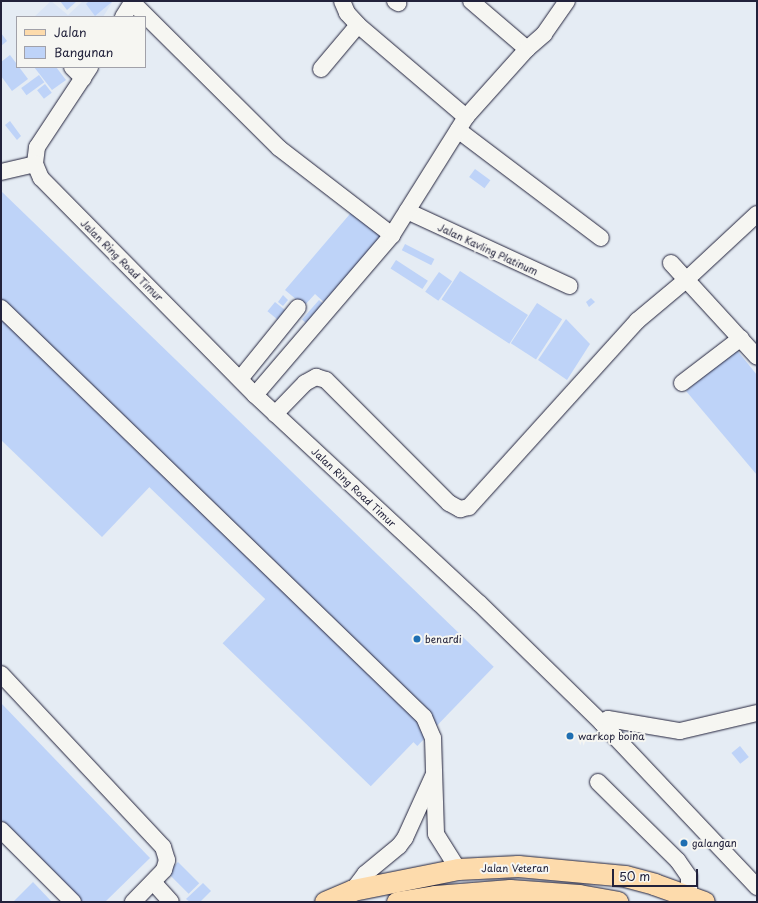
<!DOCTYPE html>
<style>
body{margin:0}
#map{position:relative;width:758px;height:903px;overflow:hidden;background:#e5ecf4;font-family:"Playpen Sans",sans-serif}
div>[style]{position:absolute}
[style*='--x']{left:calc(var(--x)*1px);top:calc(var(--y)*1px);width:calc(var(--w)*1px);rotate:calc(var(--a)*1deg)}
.built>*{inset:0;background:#d9e4f5}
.building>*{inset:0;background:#bed3f8;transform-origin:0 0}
.roads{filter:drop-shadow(0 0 1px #22223b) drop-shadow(0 0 1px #22223b)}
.minor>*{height:16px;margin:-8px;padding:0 8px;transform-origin:8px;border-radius:8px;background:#f6f6f2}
.major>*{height:21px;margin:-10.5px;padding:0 10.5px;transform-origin:10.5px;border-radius:10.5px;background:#fddbac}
.dots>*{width:11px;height:11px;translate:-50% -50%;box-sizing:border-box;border:2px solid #f6f6f2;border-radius:50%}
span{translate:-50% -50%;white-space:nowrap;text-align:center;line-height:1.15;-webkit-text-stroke:4px #f6f6f2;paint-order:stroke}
.street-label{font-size:10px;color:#22223b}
.poi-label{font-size:10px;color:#22223b}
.left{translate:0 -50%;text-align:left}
.frame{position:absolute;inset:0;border:2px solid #22223b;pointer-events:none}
.legend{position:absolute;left:16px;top:16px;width:130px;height:52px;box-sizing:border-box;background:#f6f6f2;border:1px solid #a1a1a9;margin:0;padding:5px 7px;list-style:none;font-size:12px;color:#22223b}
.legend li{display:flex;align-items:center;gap:8px;height:20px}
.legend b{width:20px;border:1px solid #a1a1a9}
.scale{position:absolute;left:612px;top:869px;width:86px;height:18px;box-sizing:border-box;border:2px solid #22223b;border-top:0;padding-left:5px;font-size:12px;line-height:14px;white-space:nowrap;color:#22223b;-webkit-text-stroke:3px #f6f6f2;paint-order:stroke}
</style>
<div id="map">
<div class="built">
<div style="clip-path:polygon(51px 1px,68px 15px,83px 1px,113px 1px,103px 17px,34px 17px)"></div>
</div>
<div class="building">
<div style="clip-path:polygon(60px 1px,77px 1px,67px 10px)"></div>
<div style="clip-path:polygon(89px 1px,113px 1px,95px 16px,86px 4px)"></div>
<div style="clip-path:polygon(1px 33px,7px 41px,1px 46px)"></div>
<div style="clip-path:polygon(10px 55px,28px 79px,12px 91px,1px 76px,1px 62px)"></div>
<div style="clip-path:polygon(34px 67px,56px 67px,66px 80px,52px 90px)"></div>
<div style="left:39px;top:75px;width:9px;height:22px;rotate:54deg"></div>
<div style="left:45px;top:84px;width:11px;height:10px;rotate:52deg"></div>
<div style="clip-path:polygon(10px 121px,21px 136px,17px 140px,5px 125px)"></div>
<div style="left:475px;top:169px;width:19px;height:10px;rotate:36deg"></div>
<div style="left:1px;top:191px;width:685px;height:110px;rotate:44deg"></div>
<div style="clip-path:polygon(355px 208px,387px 236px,327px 305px,315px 294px,304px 306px,285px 290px)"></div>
<div style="left:405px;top:244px;width:33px;height:7px;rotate:27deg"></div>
<div style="left:396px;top:260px;width:38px;height:10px;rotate:33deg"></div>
<div style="left:460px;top:271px;width:81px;height:34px;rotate:33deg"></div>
<div style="left:439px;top:272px;width:16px;height:24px;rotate:35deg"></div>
<div style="clip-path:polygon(283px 295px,288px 300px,283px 306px,278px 302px)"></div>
<div style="clip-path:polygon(591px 298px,595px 302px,589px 307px,586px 302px)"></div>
<div style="left:319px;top:300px;width:11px;height:26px;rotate:41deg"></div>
<div style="left:275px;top:302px;width:14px;height:12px;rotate:39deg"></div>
<div style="left:537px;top:303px;width:30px;height:48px;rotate:33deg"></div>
<div style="clip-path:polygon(566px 319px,590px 344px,567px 380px,538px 360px)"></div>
<div style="clip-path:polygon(1px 326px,159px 477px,102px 537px,1px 440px)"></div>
<div style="clip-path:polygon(736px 349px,757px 375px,757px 475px,686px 391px)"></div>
<div style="left:274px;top:590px;width:206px;height:74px;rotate:44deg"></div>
<div style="clip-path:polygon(1px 703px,150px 858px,105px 902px,81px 902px,1px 819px)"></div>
<div style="left:740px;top:746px;width:14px;height:11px;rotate:51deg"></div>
<div style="left:178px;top:862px;width:30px;height:15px;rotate:45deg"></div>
<div style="clip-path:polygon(33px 882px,52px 902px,13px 902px)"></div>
<div style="clip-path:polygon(203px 883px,211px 891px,200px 902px,190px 902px,186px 899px)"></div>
</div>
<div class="roads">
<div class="minor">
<div style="--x:342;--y:1;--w:13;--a:67"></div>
<div style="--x:347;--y:13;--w:16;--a:47"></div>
<div style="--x:358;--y:25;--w:142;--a:40.4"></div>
<div style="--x:395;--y:1;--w:4;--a:34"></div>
<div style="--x:471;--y:1;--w:74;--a:40.6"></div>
<div style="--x:133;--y:3;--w:206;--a:44.8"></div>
<div style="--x:279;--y:148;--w:143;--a:37.6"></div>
<div style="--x:123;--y:17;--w:19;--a:-58"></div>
<div style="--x:72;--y:67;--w:16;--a:45"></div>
<div style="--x:90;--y:67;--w:96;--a:123.5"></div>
<div style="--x:37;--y:147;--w:17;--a:97"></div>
<div style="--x:35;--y:164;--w:15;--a:67"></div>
<div style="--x:41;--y:178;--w:305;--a:45.4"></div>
<div style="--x:255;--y:395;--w:306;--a:42.9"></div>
<div style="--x:479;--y:603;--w:172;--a:44.3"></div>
<div style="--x:602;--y:723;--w:226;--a:46.6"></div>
<div style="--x:321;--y:69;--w:57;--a:-49.9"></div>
<div style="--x:458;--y:130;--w:179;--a:37.1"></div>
<div style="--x:1;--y:172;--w:35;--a:-13"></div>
<div style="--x:407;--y:211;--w:179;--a:24.8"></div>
<div style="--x:671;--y:263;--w:127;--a:47.5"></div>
<div style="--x:1;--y:308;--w:588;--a:44.04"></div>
<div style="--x:424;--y:717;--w:23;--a:67"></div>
<div style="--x:433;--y:738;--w:96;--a:88.2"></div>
<div style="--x:436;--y:834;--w:41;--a:57.8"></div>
<div style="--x:240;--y:379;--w:92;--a:-51.1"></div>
<div style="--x:682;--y:383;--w:74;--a:-37.3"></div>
<div style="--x:255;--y:395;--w:211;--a:-49.4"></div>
<div style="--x:392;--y:235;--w:139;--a:-57.9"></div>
<div style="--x:466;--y:117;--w:91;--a:-48.1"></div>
<div style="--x:527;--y:49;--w:23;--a:-41"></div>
<div style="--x:544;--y:34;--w:40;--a:-55.1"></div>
<div style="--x:275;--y:414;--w:43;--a:-45.9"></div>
<div style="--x:305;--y:383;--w:13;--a:-29"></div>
<div style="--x:316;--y:377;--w:10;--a:17"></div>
<div style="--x:326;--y:380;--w:174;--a:45"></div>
<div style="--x:449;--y:503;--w:13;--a:29"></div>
<div style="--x:460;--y:509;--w:9;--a:-13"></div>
<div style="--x:469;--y:507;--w:251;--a:-47.9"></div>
<div style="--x:637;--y:321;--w:64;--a:-39.9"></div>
<div style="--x:686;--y:280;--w:97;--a:-42.9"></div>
<div style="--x:1;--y:674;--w:237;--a:46.9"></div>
<div style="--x:163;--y:847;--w:14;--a:73"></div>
<div style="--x:167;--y:860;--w:10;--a:107"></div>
<div style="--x:164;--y:870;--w:45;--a:134.1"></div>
<div style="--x:602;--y:723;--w:7;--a:-34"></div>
<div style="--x:608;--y:719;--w:73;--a:9.5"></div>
<div style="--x:680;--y:731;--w:79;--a:-13.2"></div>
<div style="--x:598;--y:782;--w:112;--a:44.6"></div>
<div style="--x:678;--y:861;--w:19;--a:55"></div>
<div style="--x:689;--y:877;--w:19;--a:90"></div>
<div style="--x:1;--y:830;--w:102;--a:45"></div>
<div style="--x:154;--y:883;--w:25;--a:48"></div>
<div style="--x:353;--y:890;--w:20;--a:-53"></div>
<div style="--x:365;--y:874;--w:44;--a:-39.5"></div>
<div style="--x:399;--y:846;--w:10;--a:-53"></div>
<div style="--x:405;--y:838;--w:70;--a:-65.6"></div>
</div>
<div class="major">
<div style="--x:325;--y:902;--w:30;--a:-23"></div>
<div style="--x:353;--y:890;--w:107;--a:-11.3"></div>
<div style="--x:458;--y:869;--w:60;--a:-2.9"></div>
<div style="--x:518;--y:866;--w:107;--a:5.3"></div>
<div style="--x:625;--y:876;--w:30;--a:15"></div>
<div style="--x:654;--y:884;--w:53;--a:19.8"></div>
<div style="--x:397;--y:902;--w:38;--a:-9"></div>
<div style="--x:435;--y:896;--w:75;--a:-4.6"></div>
<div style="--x:510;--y:890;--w:69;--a:4.1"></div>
<div style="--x:579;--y:895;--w:39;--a:10"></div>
</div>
</div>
<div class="dots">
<div style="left:417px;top:639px;background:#1f6fb2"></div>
<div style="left:570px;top:736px;background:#1f6fb2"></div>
<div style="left:684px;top:843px;background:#1f6fb2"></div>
</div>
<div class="street-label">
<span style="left:488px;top:249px;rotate:25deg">Jalan Kavling Platinum</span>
<span style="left:122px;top:260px;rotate:45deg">Jalan Ring Road Timur</span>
<span style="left:354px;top:487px;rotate:43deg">Jalan Ring Road Timur</span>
<span style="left:515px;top:868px">Jalan Veteran</span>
</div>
<div class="poi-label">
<span class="left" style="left:425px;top:639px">benardi</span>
<span class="left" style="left:578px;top:736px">warkop boina</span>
<span class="left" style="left:692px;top:843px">galangan</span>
</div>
<div class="frame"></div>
<ul class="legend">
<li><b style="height:5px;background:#fddbac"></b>Jalan</li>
<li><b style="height:11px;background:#bed3f8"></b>Bangunan</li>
</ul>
<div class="scale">50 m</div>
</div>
